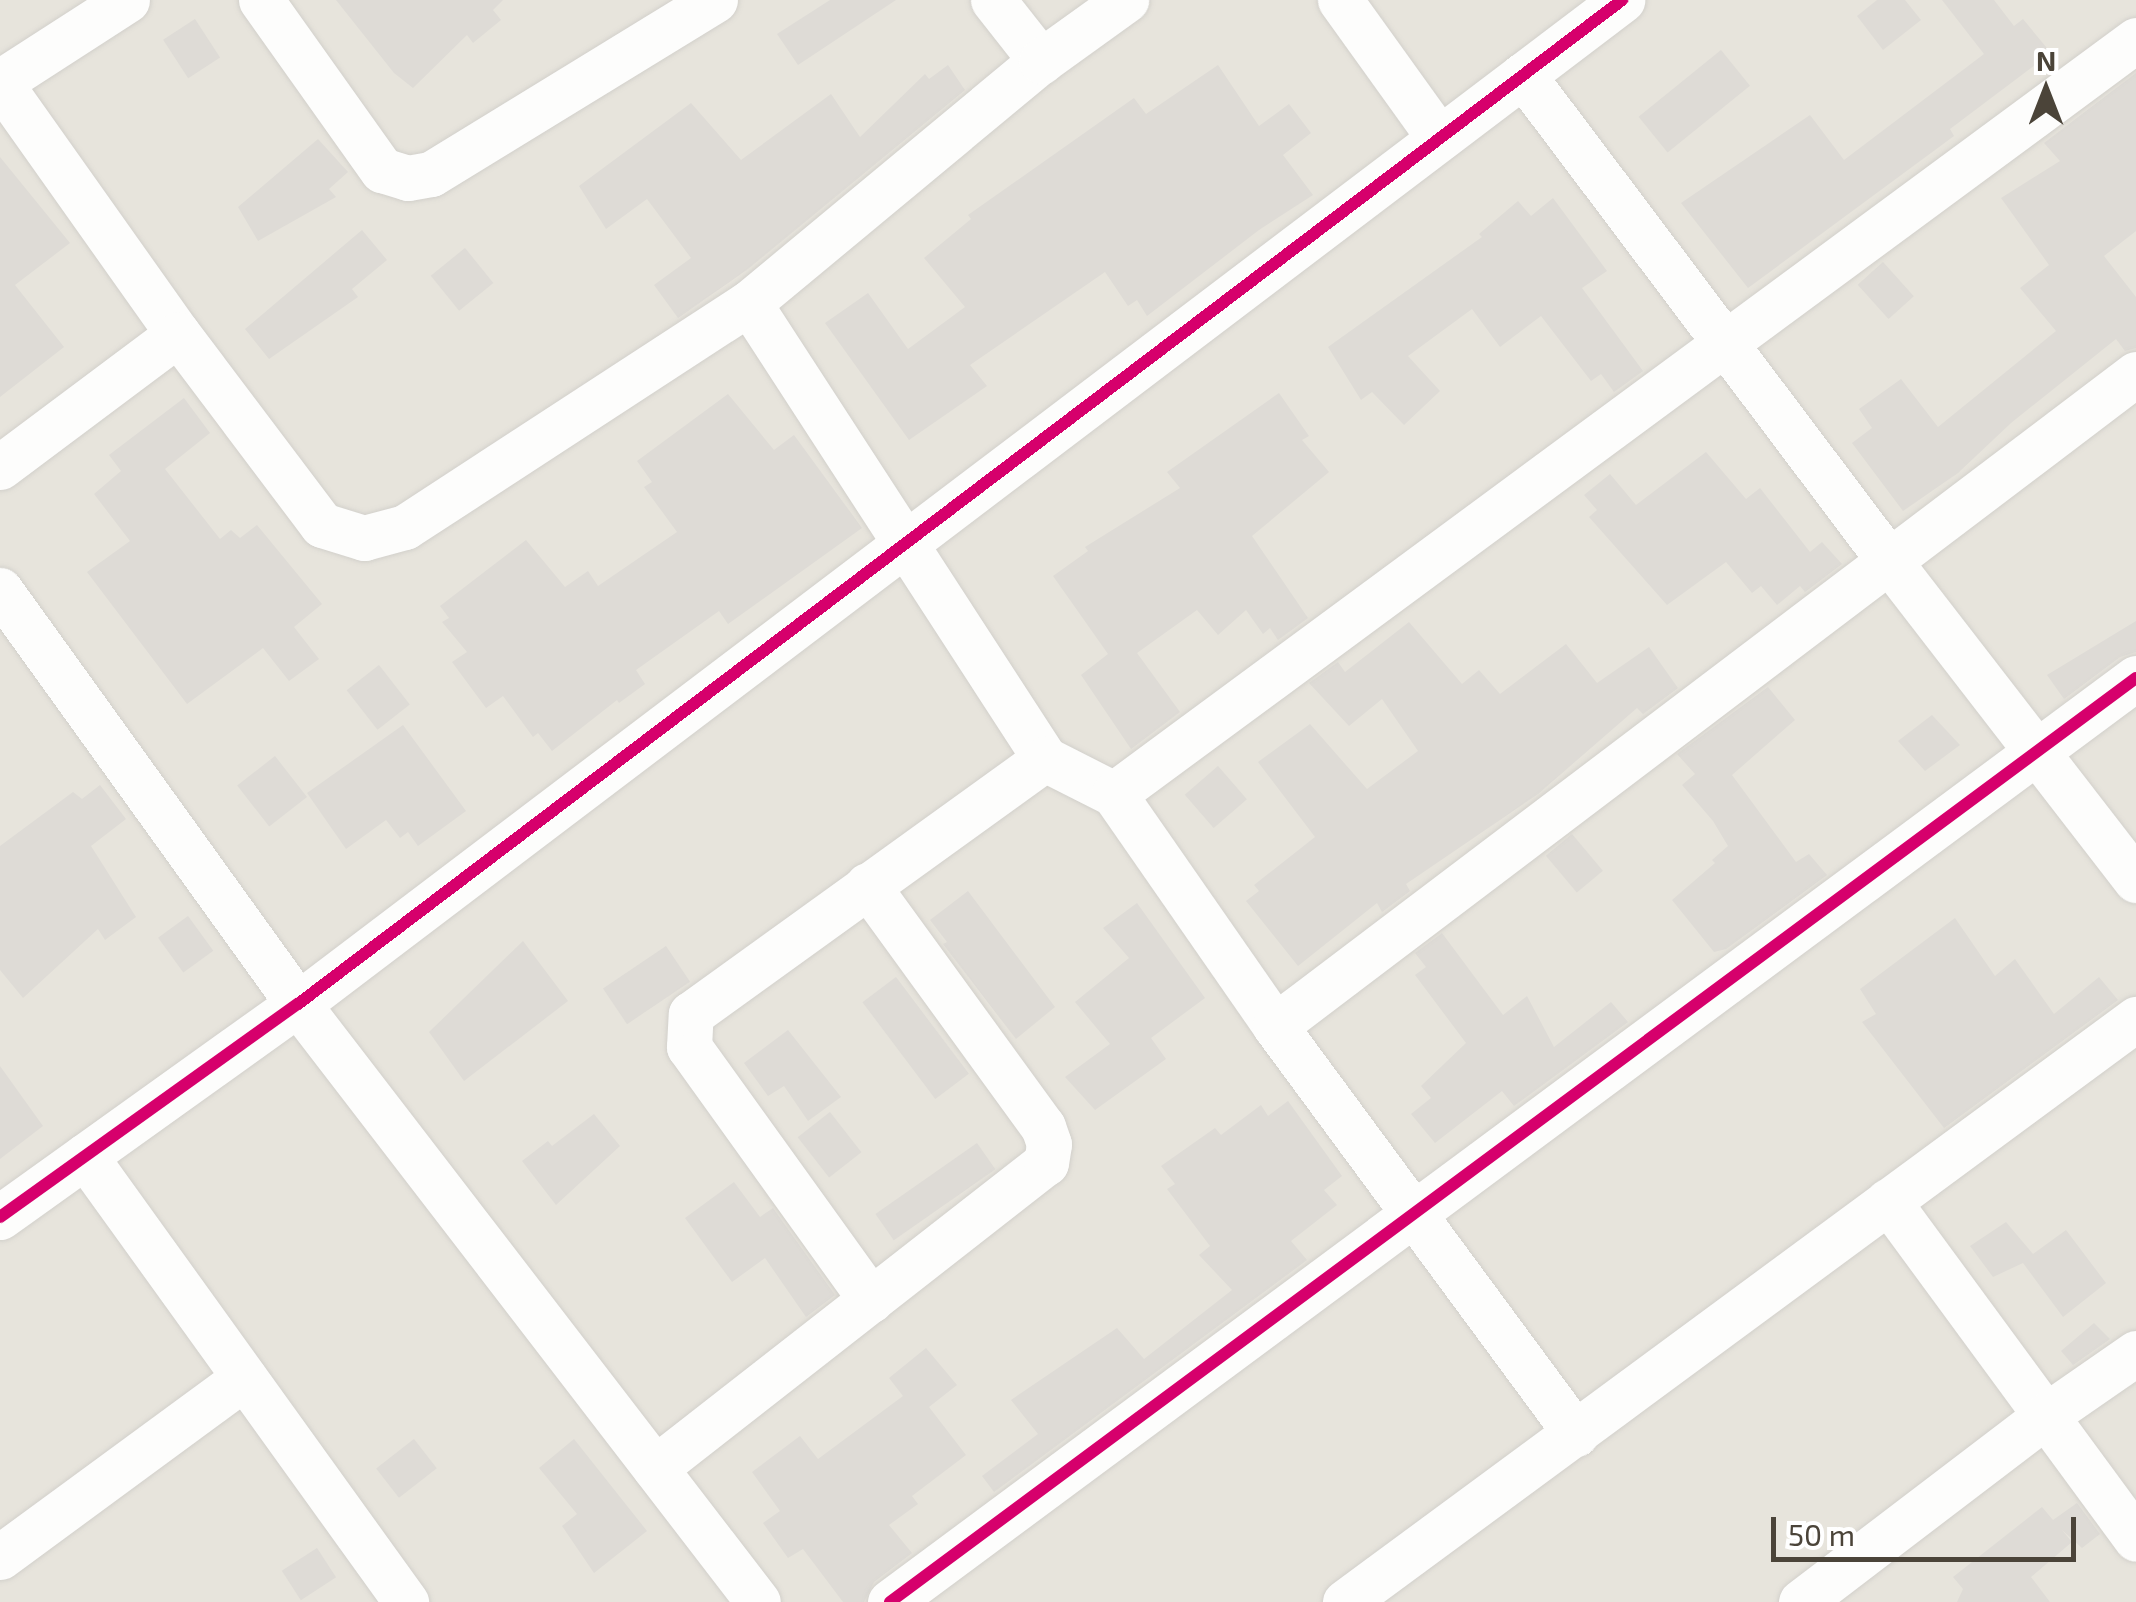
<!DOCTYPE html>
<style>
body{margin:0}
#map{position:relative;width:2136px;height:1602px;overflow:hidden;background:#f4f2ee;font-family:"Exo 2",sans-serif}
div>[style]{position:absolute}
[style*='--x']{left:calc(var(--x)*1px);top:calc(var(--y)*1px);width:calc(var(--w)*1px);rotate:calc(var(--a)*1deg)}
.residential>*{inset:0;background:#e7e4dc;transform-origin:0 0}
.building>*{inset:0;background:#dedbd6;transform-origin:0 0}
.roads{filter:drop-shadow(0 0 2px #d2d0cb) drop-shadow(0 0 2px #d2d0cb)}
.minor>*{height:45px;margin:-22.5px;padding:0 22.5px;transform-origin:22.5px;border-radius:22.5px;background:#fdfdfc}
.cycleway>*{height:12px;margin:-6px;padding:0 6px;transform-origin:6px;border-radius:6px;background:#d6006c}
span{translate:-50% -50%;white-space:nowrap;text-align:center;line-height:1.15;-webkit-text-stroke:8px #fff;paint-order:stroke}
.north{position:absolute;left:1996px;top:40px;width:100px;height:100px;-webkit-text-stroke:8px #fff;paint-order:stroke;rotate:0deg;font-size:28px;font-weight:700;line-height:40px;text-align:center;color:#4b4439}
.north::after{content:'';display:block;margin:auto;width:35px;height:45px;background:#4b4439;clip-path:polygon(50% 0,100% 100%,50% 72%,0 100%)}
.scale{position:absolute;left:1771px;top:1517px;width:305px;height:45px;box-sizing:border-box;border:5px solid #4b4439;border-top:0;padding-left:12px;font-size:30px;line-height:35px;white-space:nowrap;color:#4b4439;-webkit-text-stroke:8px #fff;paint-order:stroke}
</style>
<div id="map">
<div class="residential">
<div style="left:0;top:0;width:2136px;height:1602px"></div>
</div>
<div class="building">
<div style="clip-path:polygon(336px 0,503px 0,493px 10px,501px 20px,473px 43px,467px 35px,413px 88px,394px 73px)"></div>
<div style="clip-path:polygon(830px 0,896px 0,798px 65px,777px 34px)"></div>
<div style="clip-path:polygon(1877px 0,1905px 0,1921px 20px,1883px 50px,1857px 16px)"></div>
<div style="clip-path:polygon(1942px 0,1994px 0,2014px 26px,2023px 19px,2051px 53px,1950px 129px,1954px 136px,1748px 288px,1681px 203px,1810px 115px,1844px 160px,1984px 54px)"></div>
<div style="left:195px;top:19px;width:46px;height:38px;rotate:57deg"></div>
<div style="left:1721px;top:50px;width:46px;height:106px;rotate:51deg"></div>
<div style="clip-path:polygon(948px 65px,965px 90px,748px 269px,678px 318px,654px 285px,691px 258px,647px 199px,606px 229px,579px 186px,691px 103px,741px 160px,831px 94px,860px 137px,925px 74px,929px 79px)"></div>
<div style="clip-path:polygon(1218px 65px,1259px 126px,1289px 104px,1311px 133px,1283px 155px,1313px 195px,1259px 230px,1147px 316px,1137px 300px,1128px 306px,1105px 272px,970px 365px,987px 386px,909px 440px,825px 323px,868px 293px,908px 349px,965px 307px,924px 258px,971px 219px,968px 215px,1134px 98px,1146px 114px)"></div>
<div style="clip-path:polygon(2136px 73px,2136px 231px,2104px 256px,2136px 297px,2136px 348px,2125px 351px,2116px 339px,2011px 423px,1958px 473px,1903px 511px,1852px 443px,1872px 428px,1859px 409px,1901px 379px,1938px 427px,2056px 331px,2020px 288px,2049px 265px,2001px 198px,2060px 161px,2044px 143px)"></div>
<div style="clip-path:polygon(318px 139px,348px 172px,329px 189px,336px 197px,258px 241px,238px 207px)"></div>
<div style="clip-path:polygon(0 157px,70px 243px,15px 285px,64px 347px,0 397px)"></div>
<div style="clip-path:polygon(1553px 198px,1607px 271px,1582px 288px,1643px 371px,1614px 392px,1601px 374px,1591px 381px,1541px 316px,1500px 347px,1472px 309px,1408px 356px,1440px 391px,1404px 425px,1372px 392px,1361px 400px,1328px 347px,1482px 237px,1479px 234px,1518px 201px,1531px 216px)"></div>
<div style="clip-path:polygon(362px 230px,387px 260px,352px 289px,358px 297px,269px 359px,245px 329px)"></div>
<div style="left:465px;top:248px;width:45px;height:44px;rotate:51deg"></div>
<div style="left:1883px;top:262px;width:46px;height:34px;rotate:48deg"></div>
<div style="clip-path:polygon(1279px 393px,1309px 436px,1302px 440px,1329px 472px,1252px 536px,1308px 618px,1278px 640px,1270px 628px,1263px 634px,1246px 610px,1218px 635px,1197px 610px,1137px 653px,1180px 712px,1131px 749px,1081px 675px,1108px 654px,1053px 576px,1088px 551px,1085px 547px,1180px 488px,1167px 472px)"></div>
<div style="clip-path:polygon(728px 394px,774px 450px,794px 435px,862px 528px,728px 624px,719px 611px,636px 670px,645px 684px,619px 703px,617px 700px,552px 751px,538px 733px,533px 737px,503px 696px,486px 708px,452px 662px,467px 652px,442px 622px,449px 618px,440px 606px,526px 540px,565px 587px,588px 571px,598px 586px,677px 532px,644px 487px,652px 482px,637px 461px)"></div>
<div style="clip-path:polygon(184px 398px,210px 433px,165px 469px,220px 539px,231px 530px,240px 538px,257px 525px,322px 604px,294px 627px,319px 659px,289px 681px,263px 648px,187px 704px,87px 572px,130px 541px,94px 494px,121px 471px,109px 455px)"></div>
<div style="clip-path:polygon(1706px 452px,1746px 499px,1760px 488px,1810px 552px,1822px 542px,1842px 564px,1805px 592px,1800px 586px,1777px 605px,1761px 586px,1752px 593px,1726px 562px,1667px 605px,1589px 517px,1597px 510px,1584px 495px,1610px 474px,1636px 505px)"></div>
<div style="clip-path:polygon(2136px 621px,2136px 652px,2120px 657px,2064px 699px,2047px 675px)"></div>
<div style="clip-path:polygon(1409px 622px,1462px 684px,1479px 670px,1500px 694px,1566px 644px,1597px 683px,1649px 647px,1678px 688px,1643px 714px,1637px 708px,1538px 794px,1406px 884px,1410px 891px,1382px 912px,1377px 903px,1298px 966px,1246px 901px,1259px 891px,1254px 885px,1315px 837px,1258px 762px,1310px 724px,1367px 789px,1418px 751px,1382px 699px,1349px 726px,1309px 683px,1338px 662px,1345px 672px)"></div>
<div style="left:379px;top:665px;width:50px;height:41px;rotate:52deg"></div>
<div style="clip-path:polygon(1768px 687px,1795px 720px,1732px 775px,1796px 862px,1809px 854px,1827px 875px,1726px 949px,1714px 952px,1672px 900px,1715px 863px,1712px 860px,1728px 846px,1713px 821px,1682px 785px,1695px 774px,1677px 754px)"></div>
<div style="clip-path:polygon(1932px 715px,1960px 745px,1925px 771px,1898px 741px)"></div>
<div style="clip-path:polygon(403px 725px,466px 811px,418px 846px,408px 832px,400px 838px,386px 820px,346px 849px,307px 793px)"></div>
<div style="left:275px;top:756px;width:52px;height:48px;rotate:52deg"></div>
<div style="left:1218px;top:766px;width:44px;height:44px;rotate:49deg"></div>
<div style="clip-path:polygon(100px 785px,126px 819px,91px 846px,136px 917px,105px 940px,98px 929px,23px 998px,0 970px,0 846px,73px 792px,82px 799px)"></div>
<div style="left:1572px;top:834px;width:48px;height:34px;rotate:50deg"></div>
<div style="clip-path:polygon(968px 891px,1055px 1007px,1016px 1039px,943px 944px,947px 942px,930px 920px)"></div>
<div style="clip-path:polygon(1137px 903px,1205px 998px,1151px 1038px,1166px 1059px,1095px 1110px,1065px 1077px,1110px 1044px,1075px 1002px,1129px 958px,1103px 928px)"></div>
<div style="left:188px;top:916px;width:43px;height:37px;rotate:54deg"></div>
<div style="clip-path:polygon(1955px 918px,1995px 976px,2015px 959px,2054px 1014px,2099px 977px,2118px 1000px,1944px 1128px,1862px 1022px,1876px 1014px,1860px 989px)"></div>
<div style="clip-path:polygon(1442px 933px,1503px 1015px,1527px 996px,1554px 1047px,1611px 1002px,1628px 1022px,1514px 1106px,1502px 1091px,1435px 1143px,1411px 1114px,1431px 1098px,1421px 1086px,1466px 1043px,1415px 975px,1426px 967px,1415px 953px)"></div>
<div style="clip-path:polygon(523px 941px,568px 1001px,464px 1081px,429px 1032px)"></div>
<div style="left:666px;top:946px;width:43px;height:76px;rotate:56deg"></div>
<div style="left:896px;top:977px;width:121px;height:42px;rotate:53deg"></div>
<div style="clip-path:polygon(788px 1030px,841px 1097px,808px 1121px,784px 1086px,768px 1096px,744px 1063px)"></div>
<div style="clip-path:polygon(0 1066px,43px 1126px,0 1159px)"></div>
<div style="clip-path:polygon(1288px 1101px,1342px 1176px,1324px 1190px,1337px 1205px,1291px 1241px,1307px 1260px,994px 1492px,982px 1476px,1038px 1434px,1011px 1400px,1117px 1328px,1144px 1359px,1232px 1290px,1199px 1255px,1210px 1246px,1167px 1189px,1175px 1184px,1161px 1166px,1215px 1128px,1221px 1135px,1261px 1105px,1268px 1116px)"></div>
<div style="left:830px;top:1112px;width:51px;height:41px;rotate:52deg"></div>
<div style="clip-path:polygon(594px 1114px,620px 1146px,556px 1205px,522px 1161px,548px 1141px,552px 1146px)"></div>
<div style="left:977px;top:1143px;width:32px;height:124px;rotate:55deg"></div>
<div style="clip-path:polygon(734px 1182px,760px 1217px,773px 1208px,835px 1295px,806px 1317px,765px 1258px,732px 1282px,685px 1218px)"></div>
<div style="clip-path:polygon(2006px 1222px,2033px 1254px,2066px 1230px,2106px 1283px,2063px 1317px,2023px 1263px,1993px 1277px,1970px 1246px)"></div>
<div style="clip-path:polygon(2094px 1323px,2110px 1339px,2073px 1365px,2061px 1351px)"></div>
<div style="clip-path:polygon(926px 1348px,957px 1385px,929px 1407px,966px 1455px,912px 1496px,918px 1504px,889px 1525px,912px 1553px,874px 1582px,864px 1602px,843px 1602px,803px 1549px,788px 1558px,763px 1523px,780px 1511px,752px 1472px,800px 1436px,818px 1459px,903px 1396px,889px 1378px)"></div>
<div style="left:414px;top:1439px;width:37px;height:48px;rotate:52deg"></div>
<div style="clip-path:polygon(574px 1439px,647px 1531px,594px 1573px,562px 1526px,577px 1514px,539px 1468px)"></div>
<div style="clip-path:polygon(2077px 1503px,2100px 1534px,2082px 1548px,2062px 1530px,2072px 1542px,2031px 1577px,2050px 1602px,1957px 1602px,1963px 1589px,1953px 1577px,2042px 1507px,2053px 1520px)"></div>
<div style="left:317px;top:1548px;width:35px;height:42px;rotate:57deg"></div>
</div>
<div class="roads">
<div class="minor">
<div style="--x:261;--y:0;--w:209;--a:54.6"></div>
<div style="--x:382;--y:170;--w:27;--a:17"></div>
<div style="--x:408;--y:178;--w:23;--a:-10"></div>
<div style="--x:431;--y:174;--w:333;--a:-31.5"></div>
<div style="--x:993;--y:0;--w:78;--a:51.8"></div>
<div style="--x:1340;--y:0;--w:170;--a:54.3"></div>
<div style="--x:1523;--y:75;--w:610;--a:53"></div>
<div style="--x:1890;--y:562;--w:402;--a:52.3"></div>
<div style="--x:0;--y:82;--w:151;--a:-32.8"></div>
<div style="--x:0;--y:83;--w:308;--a:54.7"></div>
<div style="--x:178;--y:334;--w:239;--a:53"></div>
<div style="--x:322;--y:525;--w:44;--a:17.2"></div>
<div style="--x:364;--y:538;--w:42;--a:-15"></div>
<div style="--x:405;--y:527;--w:411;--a:-33.1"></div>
<div style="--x:749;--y:303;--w:379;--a:-39.7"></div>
<div style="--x:1041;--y:61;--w:105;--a:-35.7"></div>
<div style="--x:749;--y:303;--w:544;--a:57.01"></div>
<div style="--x:1045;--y:759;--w:77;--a:26.9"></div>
<div style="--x:1114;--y:794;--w:282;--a:55.2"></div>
<div style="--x:1275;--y:1026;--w:507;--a:53.58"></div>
<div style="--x:0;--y:467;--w:222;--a:-36.8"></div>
<div style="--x:0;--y:590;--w:510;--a:54.25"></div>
<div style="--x:298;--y:1004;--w:754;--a:52.43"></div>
<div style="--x:1114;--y:794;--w:1270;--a:-36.42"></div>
<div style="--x:1275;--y:1026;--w:1080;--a:-37.14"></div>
<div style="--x:85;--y:1156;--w:550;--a:54.26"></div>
<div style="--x:1888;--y:1201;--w:419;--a:53.7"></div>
<div style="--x:0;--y:1217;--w:366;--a:-35.6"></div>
<div style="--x:298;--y:1004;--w:1662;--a:-37.17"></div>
<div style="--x:871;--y:1300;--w:312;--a:-125.7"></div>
<div style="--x:689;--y:1047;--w:33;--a:-87"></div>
<div style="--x:691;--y:1014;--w:436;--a:-35.8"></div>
<div style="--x:655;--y:1468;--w:496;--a:-38"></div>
<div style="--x:1046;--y:1163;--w:19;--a:-81"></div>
<div style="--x:1049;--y:1144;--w:18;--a:-109"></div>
<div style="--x:1043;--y:1127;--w:299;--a:-126"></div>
<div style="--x:0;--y:1557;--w:303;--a:-36.3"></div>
<div style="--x:890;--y:1602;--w:1551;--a:-36.56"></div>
<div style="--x:1345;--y:1602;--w:983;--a:-36.39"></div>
<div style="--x:1801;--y:1602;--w:310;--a:-37.3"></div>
<div style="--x:2048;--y:1414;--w:107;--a:-34.7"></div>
</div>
</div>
<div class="cycleway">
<div style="--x:0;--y:1217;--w:366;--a:-35.6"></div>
<div style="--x:298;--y:1004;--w:1662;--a:-37.17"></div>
<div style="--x:890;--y:1602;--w:1551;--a:-36.56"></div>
</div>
<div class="north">N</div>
<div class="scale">50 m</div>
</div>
